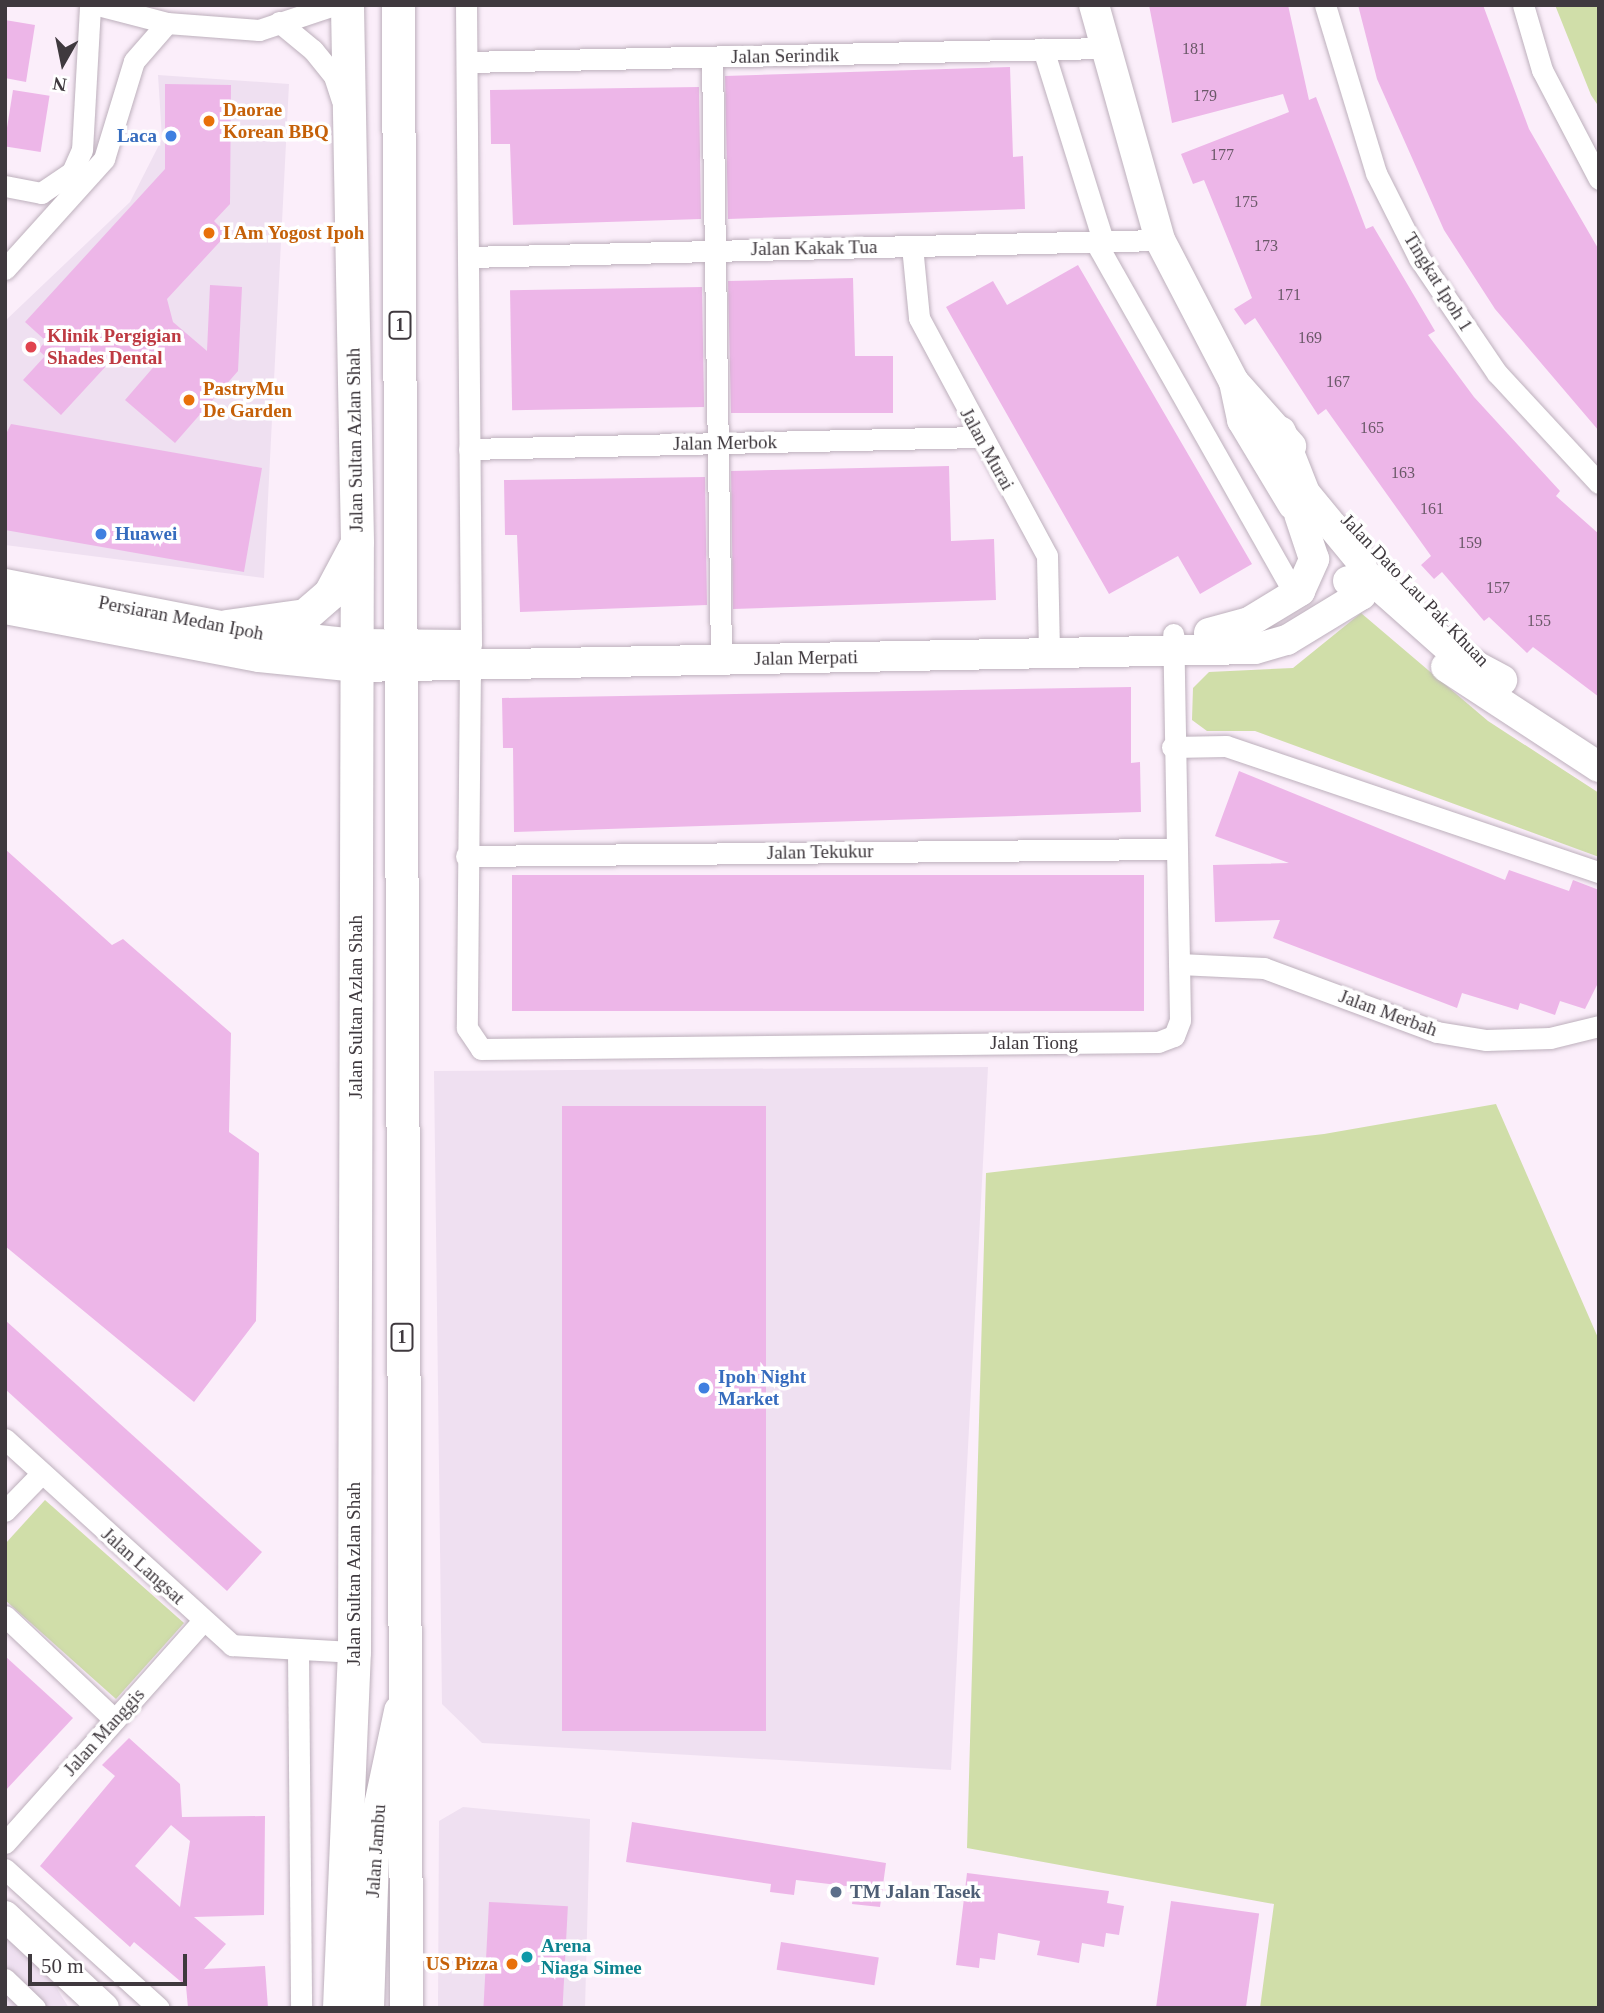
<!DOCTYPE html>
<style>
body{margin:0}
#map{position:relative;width:1604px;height:2013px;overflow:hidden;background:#fbeefa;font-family:"Times New Roman",serif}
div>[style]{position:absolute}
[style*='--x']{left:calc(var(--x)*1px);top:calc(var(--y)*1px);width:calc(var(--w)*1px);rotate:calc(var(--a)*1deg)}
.commercial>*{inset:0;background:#efe0f1}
.green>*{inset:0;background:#d0dea9}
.building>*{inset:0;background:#edb6e8;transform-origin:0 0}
.roads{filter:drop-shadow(0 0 2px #bdb0bc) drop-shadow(0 0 2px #bdb0bc)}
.street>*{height:21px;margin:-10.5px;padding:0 10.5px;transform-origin:10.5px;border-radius:10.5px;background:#fff}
.secondary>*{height:30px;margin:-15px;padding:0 15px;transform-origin:15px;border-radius:15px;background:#fff}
.primary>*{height:33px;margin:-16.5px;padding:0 16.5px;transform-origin:16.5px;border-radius:16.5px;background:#fff}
.dots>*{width:19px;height:19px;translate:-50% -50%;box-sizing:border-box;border:4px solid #fff;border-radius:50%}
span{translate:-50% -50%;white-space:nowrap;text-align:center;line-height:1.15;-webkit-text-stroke:7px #fff;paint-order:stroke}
.number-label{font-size:16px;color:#6a5868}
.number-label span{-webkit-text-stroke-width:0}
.shield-label span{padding:2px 5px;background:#fff;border:2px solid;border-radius:5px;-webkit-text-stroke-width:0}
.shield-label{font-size:18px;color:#3f393e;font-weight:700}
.street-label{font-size:19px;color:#3f393e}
.food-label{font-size:19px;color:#c56008;font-weight:700}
.left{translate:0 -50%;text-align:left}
.right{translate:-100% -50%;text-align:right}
.shop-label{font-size:19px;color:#366cbe;font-weight:700}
.health-label{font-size:19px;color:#be3a42;font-weight:700}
.service-label{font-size:19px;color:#4e5e75;font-weight:700}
.culture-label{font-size:19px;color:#0d838f;font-weight:700}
.frame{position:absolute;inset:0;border:7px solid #3f393e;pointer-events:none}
.north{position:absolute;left:28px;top:28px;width:70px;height:70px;-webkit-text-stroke:5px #fff;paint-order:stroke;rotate:189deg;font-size:19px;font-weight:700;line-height:28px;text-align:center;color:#3f393e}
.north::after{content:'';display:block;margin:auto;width:24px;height:32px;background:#3f393e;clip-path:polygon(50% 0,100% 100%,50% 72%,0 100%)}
.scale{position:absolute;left:28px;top:1954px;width:159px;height:32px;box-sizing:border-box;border:4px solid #3f393e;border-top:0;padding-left:9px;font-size:21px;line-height:24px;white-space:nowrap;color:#3f393e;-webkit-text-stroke:5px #fff;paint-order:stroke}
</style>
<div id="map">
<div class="commercial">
<div style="clip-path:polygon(158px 75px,289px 84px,264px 578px,5px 545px,5px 321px,130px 202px,162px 139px)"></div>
<div style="clip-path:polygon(988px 1067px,951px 1770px,482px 1743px,442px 1704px,434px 1071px)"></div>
<div style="clip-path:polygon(463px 1807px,590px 1819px,585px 2008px,438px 2008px,439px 1821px)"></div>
<div style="clip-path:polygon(5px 1924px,36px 1955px,69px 2008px,5px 2008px)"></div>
</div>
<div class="green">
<div style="clip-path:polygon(1555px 5px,1599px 5px,1599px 107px,1591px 95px)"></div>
<div style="clip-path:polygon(1361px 613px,1488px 721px,1599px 793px,1599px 857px,1255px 731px,1207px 731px,1192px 720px,1193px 688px,1209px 672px,1293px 668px)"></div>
<div style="clip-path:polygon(1496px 1104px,1599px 1340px,1599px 2008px,1260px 2008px,1274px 1904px,967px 1848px,986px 1173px,1324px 1134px)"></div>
<div style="clip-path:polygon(45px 1500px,184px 1623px,116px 1699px,5px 1600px,5px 1544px)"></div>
</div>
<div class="building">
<div style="clip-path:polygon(1149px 5px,1288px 5px,1309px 100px,1316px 97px,1366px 229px,1373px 226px,1435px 331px,1428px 335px,1474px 397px,1560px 491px,1556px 496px,1599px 534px,1599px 697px,1533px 647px,1527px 653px,1489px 617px,1484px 621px,1442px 572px,1434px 579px,1421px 565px,1431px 556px,1326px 409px,1318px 415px,1255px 318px,1245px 325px,1234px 309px,1252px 298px,1204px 180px,1193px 184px,1181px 154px,1289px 112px,1283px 94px,1172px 123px)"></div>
<div style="clip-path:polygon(1358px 5px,1483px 5px,1529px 129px,1599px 250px,1599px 431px,1495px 309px,1444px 230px,1377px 79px)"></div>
<div style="clip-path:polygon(5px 20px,35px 25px,26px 82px,5px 78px)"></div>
<div style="clip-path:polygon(1010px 67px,1013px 157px,1023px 156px,1025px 209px,728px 219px,725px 76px)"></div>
<div style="clip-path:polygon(165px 84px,231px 85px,230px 204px,214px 221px,227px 234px,167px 299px,173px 322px,207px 351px,210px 285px,242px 287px,238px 371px,175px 443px,125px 400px,157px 363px,119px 352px,61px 415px,23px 380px,45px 356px,38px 350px,46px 341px,25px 322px,165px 169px)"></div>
<div style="clip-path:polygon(699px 87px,701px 219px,513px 225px,510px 144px,491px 144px,490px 90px)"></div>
<div style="left:13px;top:90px;width:37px;height:57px;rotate:9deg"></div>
<div style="clip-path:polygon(1078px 265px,1252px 564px,1200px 594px,1178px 556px,1109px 594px,946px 307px,993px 281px,1007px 305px)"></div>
<div style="clip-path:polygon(853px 278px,855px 356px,893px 356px,893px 413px,731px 413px,728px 281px)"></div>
<div style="left:702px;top:287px;width:120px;height:192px;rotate:89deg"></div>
<div style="clip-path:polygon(11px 424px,262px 468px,244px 572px,5px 530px,5px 436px)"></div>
<div style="clip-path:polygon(949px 466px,951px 541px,994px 539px,996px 600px,733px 609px,731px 471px)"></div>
<div style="clip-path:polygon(705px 477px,707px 605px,520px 612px,517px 535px,505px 535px,504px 480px)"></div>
<div style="clip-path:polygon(1131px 687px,1131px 763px,1140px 762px,1141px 812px,514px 832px,513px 748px,503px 748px,502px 698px)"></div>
<div style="clip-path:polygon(1239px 771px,1505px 880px,1509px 870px,1569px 891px,1573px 880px,1599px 890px,1599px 981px,1585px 1009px,1560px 1001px,1555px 1015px,1520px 1003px,1518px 1010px,1462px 993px,1457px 1008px,1273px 938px,1280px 920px,1215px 922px,1213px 865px,1289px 863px,1215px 836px)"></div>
<div style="clip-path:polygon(5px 849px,112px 945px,123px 939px,231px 1033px,229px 1132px,259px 1153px,256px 1321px,194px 1402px,5px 1246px)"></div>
<div style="left:1144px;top:875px;width:136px;height:632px;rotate:90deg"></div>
<div style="left:562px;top:1106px;width:204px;height:625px"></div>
<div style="clip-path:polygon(5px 1320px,262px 1552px,227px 1591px,5px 1389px)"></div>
<div style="clip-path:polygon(5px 1656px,73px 1718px,5px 1791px)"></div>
<div style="clip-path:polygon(evenodd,129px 1738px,180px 1784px,182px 1817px,265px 1816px,264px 1915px,194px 1917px,226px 1944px,204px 1969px,265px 1966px,268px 2008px,188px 2008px,186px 1986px,134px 1942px,130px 1947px,40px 1866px,115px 1776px,102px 1765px,129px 1738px,171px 1825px,190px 1841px,180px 1907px,135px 1866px,171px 1825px)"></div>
<div style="clip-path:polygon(632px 1822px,886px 1863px,880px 1907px,852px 1904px,854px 1887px,796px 1880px,794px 1895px,770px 1892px,771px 1884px,626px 1862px)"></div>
<div style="clip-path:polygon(967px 1873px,1109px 1891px,1107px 1903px,1124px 1906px,1119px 1935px,1106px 1933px,1104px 1947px,1082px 1943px,1079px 1963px,1037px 1955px,1040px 1941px,998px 1933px,995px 1960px,980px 1958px,979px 1968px,956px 1965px)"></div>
<div style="left:1171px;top:1901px;width:89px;height:108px;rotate:8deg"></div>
<div style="left:489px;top:1902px;width:79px;height:106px;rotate:3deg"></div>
<div style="left:781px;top:1942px;width:99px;height:28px;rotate:9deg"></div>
</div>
<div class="roads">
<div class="street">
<div style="--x:98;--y:5;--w:71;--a:14.6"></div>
<div style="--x:167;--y:23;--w:92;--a:4.4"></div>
<div style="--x:259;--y:30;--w:79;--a:-18.4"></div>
<div style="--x:466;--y:5;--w:640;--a:89.55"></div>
<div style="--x:1325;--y:5;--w:176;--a:73.1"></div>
<div style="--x:1376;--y:173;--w:95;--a:63.2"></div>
<div style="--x:1419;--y:258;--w:139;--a:55.9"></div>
<div style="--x:1497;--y:373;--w:150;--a:47.2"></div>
<div style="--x:1523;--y:5;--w:68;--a:73.7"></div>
<div style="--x:1542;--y:70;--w:123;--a:62.4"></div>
<div style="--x:279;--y:22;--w:44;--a:39.5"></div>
<div style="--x:313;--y:50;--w:33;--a:51"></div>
<div style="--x:334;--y:76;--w:25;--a:72"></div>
<div style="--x:1043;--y:49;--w:201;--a:72.6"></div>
<div style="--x:712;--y:57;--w:602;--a:89.14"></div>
<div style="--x:467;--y:62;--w:635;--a:-1.26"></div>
<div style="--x:5;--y:186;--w:37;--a:11"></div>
<div style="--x:41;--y:193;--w:37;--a:-34"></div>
<div style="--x:72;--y:172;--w:24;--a:-66"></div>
<div style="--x:82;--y:150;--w:145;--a:-86.8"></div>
<div style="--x:1095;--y:241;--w:408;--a:60.5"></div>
<div style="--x:912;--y:246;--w:72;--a:84.4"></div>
<div style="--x:919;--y:318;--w:270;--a:61.7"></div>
<div style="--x:1047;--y:556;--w:97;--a:88.8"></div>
<div style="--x:468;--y:257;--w:692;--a:-1.41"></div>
<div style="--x:5;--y:269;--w:148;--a:-48"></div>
<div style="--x:104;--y:159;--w:102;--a:-73"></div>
<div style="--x:134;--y:61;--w:50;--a:-49"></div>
<div style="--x:469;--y:449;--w:511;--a:-1.35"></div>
<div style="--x:470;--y:664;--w:364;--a:90.5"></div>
<div style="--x:467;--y:1028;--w:25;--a:56"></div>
<div style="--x:481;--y:1049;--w:677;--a:-0.59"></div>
<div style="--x:1158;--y:1042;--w:17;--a:-21"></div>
<div style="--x:1174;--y:1036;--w:17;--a:-69"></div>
<div style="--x:1180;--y:1020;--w:386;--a:-91"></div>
<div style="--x:1172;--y:747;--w:54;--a:-1.1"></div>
<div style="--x:1226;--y:746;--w:394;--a:18.7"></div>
<div style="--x:466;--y:856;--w:709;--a:-0.57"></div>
<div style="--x:1179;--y:964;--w:85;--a:2.7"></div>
<div style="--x:1264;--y:968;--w:184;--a:20.3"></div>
<div style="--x:1437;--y:1032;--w:50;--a:9.3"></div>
<div style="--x:1486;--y:1040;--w:64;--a:-1.8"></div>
<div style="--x:1550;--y:1038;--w:50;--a:-13.8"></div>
<div style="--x:5;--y:1439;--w:307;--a:42.2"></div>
<div style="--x:232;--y:1645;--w:122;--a:3.3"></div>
<div style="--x:5;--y:1511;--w:53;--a:-45.8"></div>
<div style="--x:5;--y:1616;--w:151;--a:43.4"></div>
<div style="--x:298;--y:1652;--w:356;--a:89.5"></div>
<div style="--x:5;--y:1843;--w:297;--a:-48.3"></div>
<div style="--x:5;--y:1869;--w:207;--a:42.1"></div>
<div style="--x:5;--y:1979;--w:42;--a:44"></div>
</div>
<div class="secondary">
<div style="--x:1094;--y:5;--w:244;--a:74.3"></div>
<div style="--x:1160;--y:240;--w:160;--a:62.5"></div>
<div style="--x:1234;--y:382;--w:39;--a:78"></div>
<div style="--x:1242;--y:420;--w:99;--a:59"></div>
<div style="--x:1234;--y:382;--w:86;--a:48.3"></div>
<div style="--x:1348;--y:581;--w:22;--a:-8"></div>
<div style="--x:1370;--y:578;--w:119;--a:41.6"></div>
<div style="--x:1459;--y:657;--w:49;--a:28.1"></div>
<div style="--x:5;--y:584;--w:263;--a:11"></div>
<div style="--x:263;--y:634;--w:95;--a:6.1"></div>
<div style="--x:357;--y:644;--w:108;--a:0.5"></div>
<div style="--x:5;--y:609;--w:258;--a:10.7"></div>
<div style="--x:259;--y:657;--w:99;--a:5.8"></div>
<div style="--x:357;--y:667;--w:898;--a:-1.15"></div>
<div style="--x:1255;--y:649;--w:33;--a:-16"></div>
<div style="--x:1287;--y:640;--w:87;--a:-31.3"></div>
<div style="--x:1361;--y:595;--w:18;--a:-81"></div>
<div style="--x:1364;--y:577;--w:16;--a:-101"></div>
<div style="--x:1361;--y:561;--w:88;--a:-129.5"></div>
<div style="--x:1305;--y:493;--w:66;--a:-111.5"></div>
<div style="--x:1209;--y:633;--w:41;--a:-15.4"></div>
<div style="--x:1249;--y:622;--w:60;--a:-31.3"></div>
<div style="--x:1300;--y:591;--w:35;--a:-66"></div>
<div style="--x:1314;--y:559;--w:47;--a:-108.4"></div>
<div style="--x:1446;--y:667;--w:183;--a:33.2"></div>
<div style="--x:5;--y:1916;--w:135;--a:42.9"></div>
<div style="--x:369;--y:2008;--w:184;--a:-88.1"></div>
<div style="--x:375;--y:1824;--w:116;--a:-78"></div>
</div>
<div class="primary">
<div style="--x:398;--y:5;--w:2003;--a:89.77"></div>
<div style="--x:226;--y:626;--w:80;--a:-7.9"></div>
<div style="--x:305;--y:615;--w:33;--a:-41"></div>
<div style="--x:330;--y:593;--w:51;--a:-61.9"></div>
<div style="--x:339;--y:2008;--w:356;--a:-87.6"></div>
<div style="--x:354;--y:1652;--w:1110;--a:-89.85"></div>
<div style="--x:357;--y:542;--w:537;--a:-91.07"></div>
</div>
</div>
<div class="dots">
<div style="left:209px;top:121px;background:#e8710a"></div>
<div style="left:171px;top:136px;background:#3f7fe0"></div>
<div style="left:209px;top:233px;background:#e8710a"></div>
<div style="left:31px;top:347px;background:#e0444e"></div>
<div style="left:189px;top:400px;background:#e8710a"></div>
<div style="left:101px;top:534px;background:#3f7fe0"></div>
<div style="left:704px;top:1388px;background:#3f7fe0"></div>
<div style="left:836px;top:1892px;background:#5c6f8a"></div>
<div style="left:527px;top:1957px;background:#0f9aa8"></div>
<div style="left:512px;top:1964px;background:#e8710a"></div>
</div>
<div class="number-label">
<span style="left:1194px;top:49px">181</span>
<span style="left:1205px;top:96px">179</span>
<span style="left:1222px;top:155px">177</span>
<span style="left:1246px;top:202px">175</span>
<span style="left:1266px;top:246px">173</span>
<span style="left:1289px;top:295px">171</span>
<span style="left:1310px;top:338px">169</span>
<span style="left:1338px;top:382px">167</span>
<span style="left:1372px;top:428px">165</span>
<span style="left:1403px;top:473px">163</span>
<span style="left:1432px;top:509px">161</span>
<span style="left:1470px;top:543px">159</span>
<span style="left:1498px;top:588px">157</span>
<span style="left:1539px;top:621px">155</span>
</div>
<div class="shield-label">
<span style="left:400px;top:325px">1</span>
<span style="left:402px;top:1337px">1</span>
</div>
<div class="street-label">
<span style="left:785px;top:56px;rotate:-1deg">Jalan Serindik</span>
<span style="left:814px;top:248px;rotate:-1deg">Jalan Kakak Tua</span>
<span style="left:1438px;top:282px;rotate:58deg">Tingkat Ipoh 1</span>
<span style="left:355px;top:440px;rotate:-91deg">Jalan Sultan Azlan Shah</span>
<span style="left:725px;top:443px;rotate:-1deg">Jalan Merbok</span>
<span style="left:987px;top:449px;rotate:61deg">Jalan Murai</span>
<span style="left:1415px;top:590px;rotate:46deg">Jalan Dato Lau Pak Khuan</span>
<span style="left:181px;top:618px;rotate:11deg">Persiaran Medan Ipoh</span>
<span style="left:806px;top:658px;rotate:-1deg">Jalan Merpati</span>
<span style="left:820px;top:852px;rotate:-1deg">Jalan Tekukur</span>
<span style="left:356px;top:1007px;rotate:-90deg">Jalan Sultan Azlan Shah</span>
<span style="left:1388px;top:1013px;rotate:20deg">Jalan Merbah</span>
<span style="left:1034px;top:1043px">Jalan Tiong</span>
<span style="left:143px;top:1566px;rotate:42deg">Jalan Langsat</span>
<span style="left:354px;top:1574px;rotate:-90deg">Jalan Sultan Azlan Shah</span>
<span style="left:104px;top:1732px;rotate:-48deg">Jalan Manggis</span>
<span style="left:376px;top:1851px;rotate:-86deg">Jalan Jambu</span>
</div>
<div class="food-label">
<span class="left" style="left:223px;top:121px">Daorae<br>Korean BBQ</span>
<span class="left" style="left:223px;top:233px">I Am Yogost Ipoh</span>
<span class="left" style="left:203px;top:400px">PastryMu<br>De Garden</span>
<span class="right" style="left:498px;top:1964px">US Pizza</span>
</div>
<div class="shop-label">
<span class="right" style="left:157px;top:136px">Laca</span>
<span class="left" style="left:115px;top:534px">Huawei</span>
<span class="left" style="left:718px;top:1388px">Ipoh Night<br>Market</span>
</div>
<div class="health-label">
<span class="left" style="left:47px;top:347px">Klinik Pergigian<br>Shades Dental</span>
</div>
<div class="service-label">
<span class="left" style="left:850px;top:1892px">TM Jalan Tasek</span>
</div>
<div class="culture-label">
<span class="left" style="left:541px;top:1957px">Arena<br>Niaga Simee</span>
</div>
<div class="frame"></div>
<div class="north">N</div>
<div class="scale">50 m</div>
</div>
